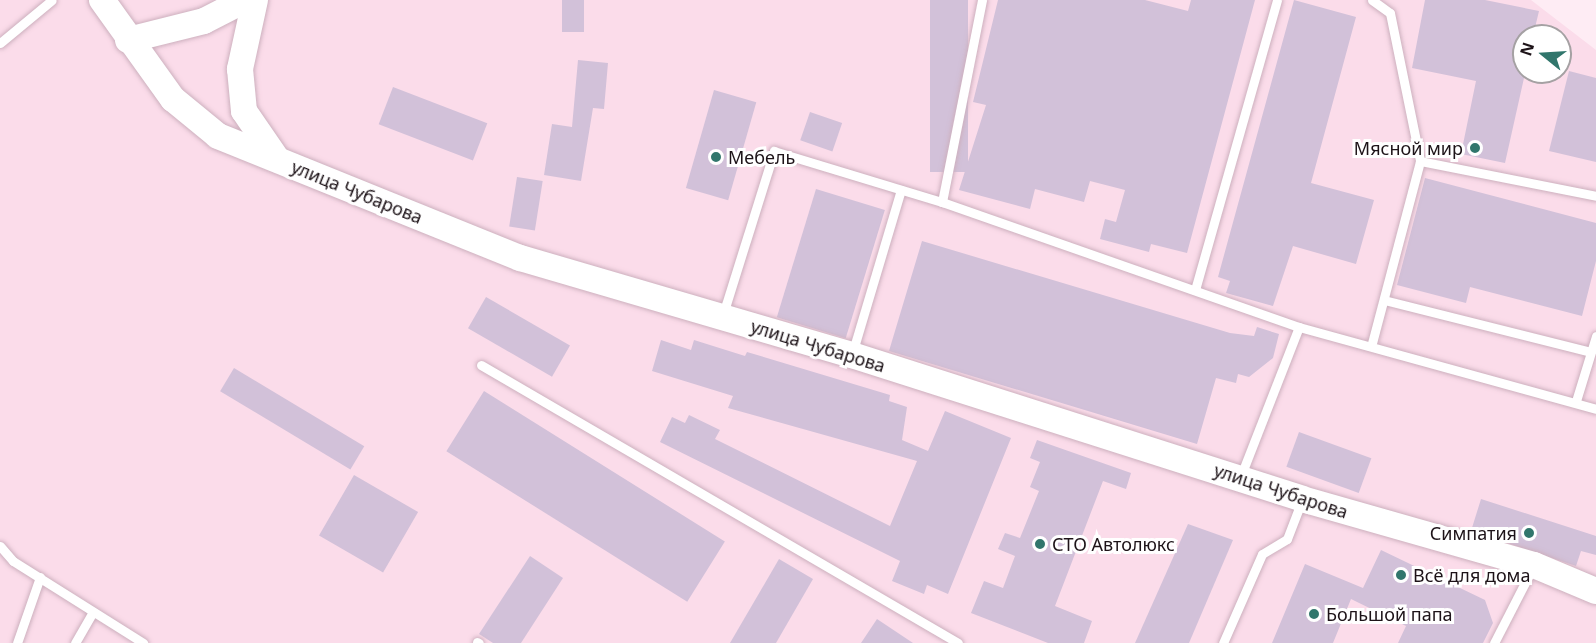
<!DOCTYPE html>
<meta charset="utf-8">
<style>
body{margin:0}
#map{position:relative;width:1596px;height:643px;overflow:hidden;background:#feecf4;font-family:"Noto Sans",sans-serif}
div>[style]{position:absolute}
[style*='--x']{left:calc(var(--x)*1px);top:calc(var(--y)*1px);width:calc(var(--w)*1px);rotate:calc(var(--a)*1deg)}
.built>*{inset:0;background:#fbdcea}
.building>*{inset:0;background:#d2c1d9;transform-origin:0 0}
.roads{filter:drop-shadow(0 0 2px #cdb0be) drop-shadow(0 0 2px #cdb0be)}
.lane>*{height:9px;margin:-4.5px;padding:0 4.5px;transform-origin:4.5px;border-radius:4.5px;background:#fff}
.secondary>*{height:26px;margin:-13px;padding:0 13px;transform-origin:13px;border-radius:13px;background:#fff}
.dots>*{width:16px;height:16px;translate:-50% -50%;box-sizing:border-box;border:3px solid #fff;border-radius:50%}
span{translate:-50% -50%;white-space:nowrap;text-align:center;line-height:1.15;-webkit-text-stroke:6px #fff;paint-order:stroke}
.poi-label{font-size:18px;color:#1d1318}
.right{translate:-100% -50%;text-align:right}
.left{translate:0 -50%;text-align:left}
.street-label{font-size:18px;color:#1d1318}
.north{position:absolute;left:1512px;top:24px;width:60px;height:60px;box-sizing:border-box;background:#fff;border:2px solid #a5a1a3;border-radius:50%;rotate:288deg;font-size:16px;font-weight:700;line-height:24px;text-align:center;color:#1d1318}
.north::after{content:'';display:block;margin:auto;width:21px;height:27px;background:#31766c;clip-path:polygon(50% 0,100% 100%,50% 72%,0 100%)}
</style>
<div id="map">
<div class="built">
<div style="clip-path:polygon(evenodd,0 0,1531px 0,1596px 50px,1596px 643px,0 643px,0 0,1524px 36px,1560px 36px,1560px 72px,1524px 72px,1524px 36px)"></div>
</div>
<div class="building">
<div style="left:562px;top:0;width:22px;height:32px"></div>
<div style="left:930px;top:0;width:38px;height:172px"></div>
<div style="clip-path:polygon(998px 0,1145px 0,1188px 11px,1191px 0,1255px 0,1187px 253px,1151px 244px,1149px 252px,1100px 239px,1105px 219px,1116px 222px,1125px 190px,1090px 181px,1084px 202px,1035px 189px,1030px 209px,959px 190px,986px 105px,973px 102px)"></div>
<div style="clip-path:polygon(1294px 0,1356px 17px,1311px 183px,1374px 200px,1356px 264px,1293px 246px,1273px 306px,1226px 293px,1230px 281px,1218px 277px)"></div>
<div style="clip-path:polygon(1425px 0,1485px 0,1539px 11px,1533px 36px,1524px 36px,1524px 78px,1505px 163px,1461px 154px,1476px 81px,1412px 68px)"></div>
<div style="clip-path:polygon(578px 60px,608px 63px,604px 109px,593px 108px,581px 181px,544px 175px,552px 124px,572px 127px)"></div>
<div style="clip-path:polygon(1569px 71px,1596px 78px,1596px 162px,1549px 151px)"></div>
<div style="left:393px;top:87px;width:101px;height:40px;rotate:21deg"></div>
<div style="left:714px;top:90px;width:44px;height:102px;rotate:16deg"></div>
<div style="left:810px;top:112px;width:34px;height:30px;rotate:19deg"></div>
<div style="left:517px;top:177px;width:26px;height:50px;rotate:9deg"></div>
<div style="clip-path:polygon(1425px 178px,1596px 223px,1596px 261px,1582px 316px,1470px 287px,1466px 303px,1397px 285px)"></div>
<div style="left:816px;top:189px;width:72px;height:134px;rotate:17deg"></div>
<div style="clip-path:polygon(922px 241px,1230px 333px,1254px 336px,1257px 327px,1279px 334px,1273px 358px,1249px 377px,1238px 374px,1236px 383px,1216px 378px,1197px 444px,889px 351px)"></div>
<div style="left:486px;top:297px;width:97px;height:36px;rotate:30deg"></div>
<div style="clip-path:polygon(661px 340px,691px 350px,694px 340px,745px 356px,747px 352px,890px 395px,889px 401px,907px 407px,902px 440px,928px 451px,945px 411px,1011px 438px,948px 594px,927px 585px,924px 594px,892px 581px,900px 561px,660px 442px,672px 417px,685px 423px,689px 415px,720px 430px,715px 439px,890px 526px,917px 461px,728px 408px,733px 396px,652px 371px)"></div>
<div style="left:234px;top:368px;width:152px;height:27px;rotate:31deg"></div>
<div style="left:484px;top:391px;width:284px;height:71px;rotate:32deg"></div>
<div style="left:1299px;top:432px;width:77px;height:37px;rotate:20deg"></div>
<div style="clip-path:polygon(1037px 440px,1131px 473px,1126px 489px,1103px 481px,1055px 606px,1092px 621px,1084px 643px,1048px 643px,971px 613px,984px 581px,1003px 588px,1015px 556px,998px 549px,1005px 533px,1020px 538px,1039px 491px,1030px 487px,1040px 462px,1030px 458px)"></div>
<div style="left:354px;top:475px;width:74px;height:70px;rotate:30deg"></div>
<div style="clip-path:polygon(1481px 499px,1596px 536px,1596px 555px,1581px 551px,1576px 566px,1471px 531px)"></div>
<div style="clip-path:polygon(1188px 524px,1233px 540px,1189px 643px,1135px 643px)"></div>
<div style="clip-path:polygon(1381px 550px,1485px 600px,1493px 623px,1483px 643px,1398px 643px,1406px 626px,1351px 599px,1333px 643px,1272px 643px,1305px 564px,1363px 588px)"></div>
<div style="clip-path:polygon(530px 556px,563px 578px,521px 643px,493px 643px,479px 634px)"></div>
<div style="clip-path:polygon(779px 559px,813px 579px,776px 643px,730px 643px)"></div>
<div style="clip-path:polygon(877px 619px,913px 643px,861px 643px)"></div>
</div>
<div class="roads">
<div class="lane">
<div style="--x:982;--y:0;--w:206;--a:101.2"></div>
<div style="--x:942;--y:202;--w:378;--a:19.3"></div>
<div style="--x:1299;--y:327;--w:308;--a:15.4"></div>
<div style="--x:1372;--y:0;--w:22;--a:36"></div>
<div style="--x:1390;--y:13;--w:151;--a:78.5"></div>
<div style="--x:1420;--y:161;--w:179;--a:11.2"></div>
<div style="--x:0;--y:43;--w:67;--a:-39.6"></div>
<div style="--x:1195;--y:290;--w:301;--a:-74.2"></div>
<div style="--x:1384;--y:300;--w:213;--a:14.1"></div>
<div style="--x:723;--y:314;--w:171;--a:-72.6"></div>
<div style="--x:774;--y:151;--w:176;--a:16.9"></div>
<div style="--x:1372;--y:343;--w:188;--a:-75.2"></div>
<div style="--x:852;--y:354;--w:171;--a:-73.4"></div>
<div style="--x:481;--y:365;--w:552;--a:30.23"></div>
<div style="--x:1576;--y:401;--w:68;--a:-72.9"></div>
<div style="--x:1240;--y:478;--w:162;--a:-68.7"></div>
<div style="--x:0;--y:546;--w:20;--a:49"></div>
<div style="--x:13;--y:561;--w:154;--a:32.2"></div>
<div style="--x:477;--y:642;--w:2;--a:27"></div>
<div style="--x:17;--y:643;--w:70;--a:-70.8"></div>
<div style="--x:75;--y:643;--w:36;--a:-60"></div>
<div style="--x:1223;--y:643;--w:97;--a:-66.3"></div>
<div style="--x:1262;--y:554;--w:29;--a:-31"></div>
<div style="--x:1287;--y:539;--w:42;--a:-69"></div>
<div style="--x:1494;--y:643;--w:85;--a:-62.8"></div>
</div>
<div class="secondary">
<div style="--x:102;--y:0;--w:122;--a:54.4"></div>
<div style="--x:173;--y:99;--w:58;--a:39.4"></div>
<div style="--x:218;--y:136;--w:326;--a:22"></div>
<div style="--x:520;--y:258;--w:346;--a:16.3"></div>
<div style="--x:852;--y:355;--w:472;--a:17.7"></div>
<div style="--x:1302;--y:499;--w:241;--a:15.9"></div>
<div style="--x:1534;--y:565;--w:67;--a:22.8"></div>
<div style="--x:255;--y:0;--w:71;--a:102.3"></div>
<div style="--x:240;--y:69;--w:42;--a:84.6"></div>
<div style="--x:244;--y:111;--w:58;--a:55.5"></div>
<div style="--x:128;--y:40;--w:78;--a:-14"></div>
<div style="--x:204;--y:21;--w:46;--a:-27.1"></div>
</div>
</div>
<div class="dots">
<div style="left:1475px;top:148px;background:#31766c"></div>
<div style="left:716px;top:157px;background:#31766c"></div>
<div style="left:1529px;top:533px;background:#31766c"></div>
<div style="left:1040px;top:544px;background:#31766c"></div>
<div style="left:1401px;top:575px;background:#31766c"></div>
<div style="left:1314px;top:614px;background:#31766c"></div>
</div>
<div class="poi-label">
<span class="right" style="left:1463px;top:148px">Мясной мир</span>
<span class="left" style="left:728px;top:157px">Мебель</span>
<span class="right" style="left:1517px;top:533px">Симпатия</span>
<span class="left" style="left:1052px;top:544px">СТО Автолюкс</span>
<span class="left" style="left:1413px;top:575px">Всё для дома</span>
<span class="left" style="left:1326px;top:614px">Большой папа</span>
</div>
<div class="street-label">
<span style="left:357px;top:192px;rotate:22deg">улица Чубарова</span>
<span style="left:818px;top:346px;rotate:17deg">улица Чубарова</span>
<span style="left:1281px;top:491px;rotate:18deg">улица Чубарова</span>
</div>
<div class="north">N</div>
</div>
